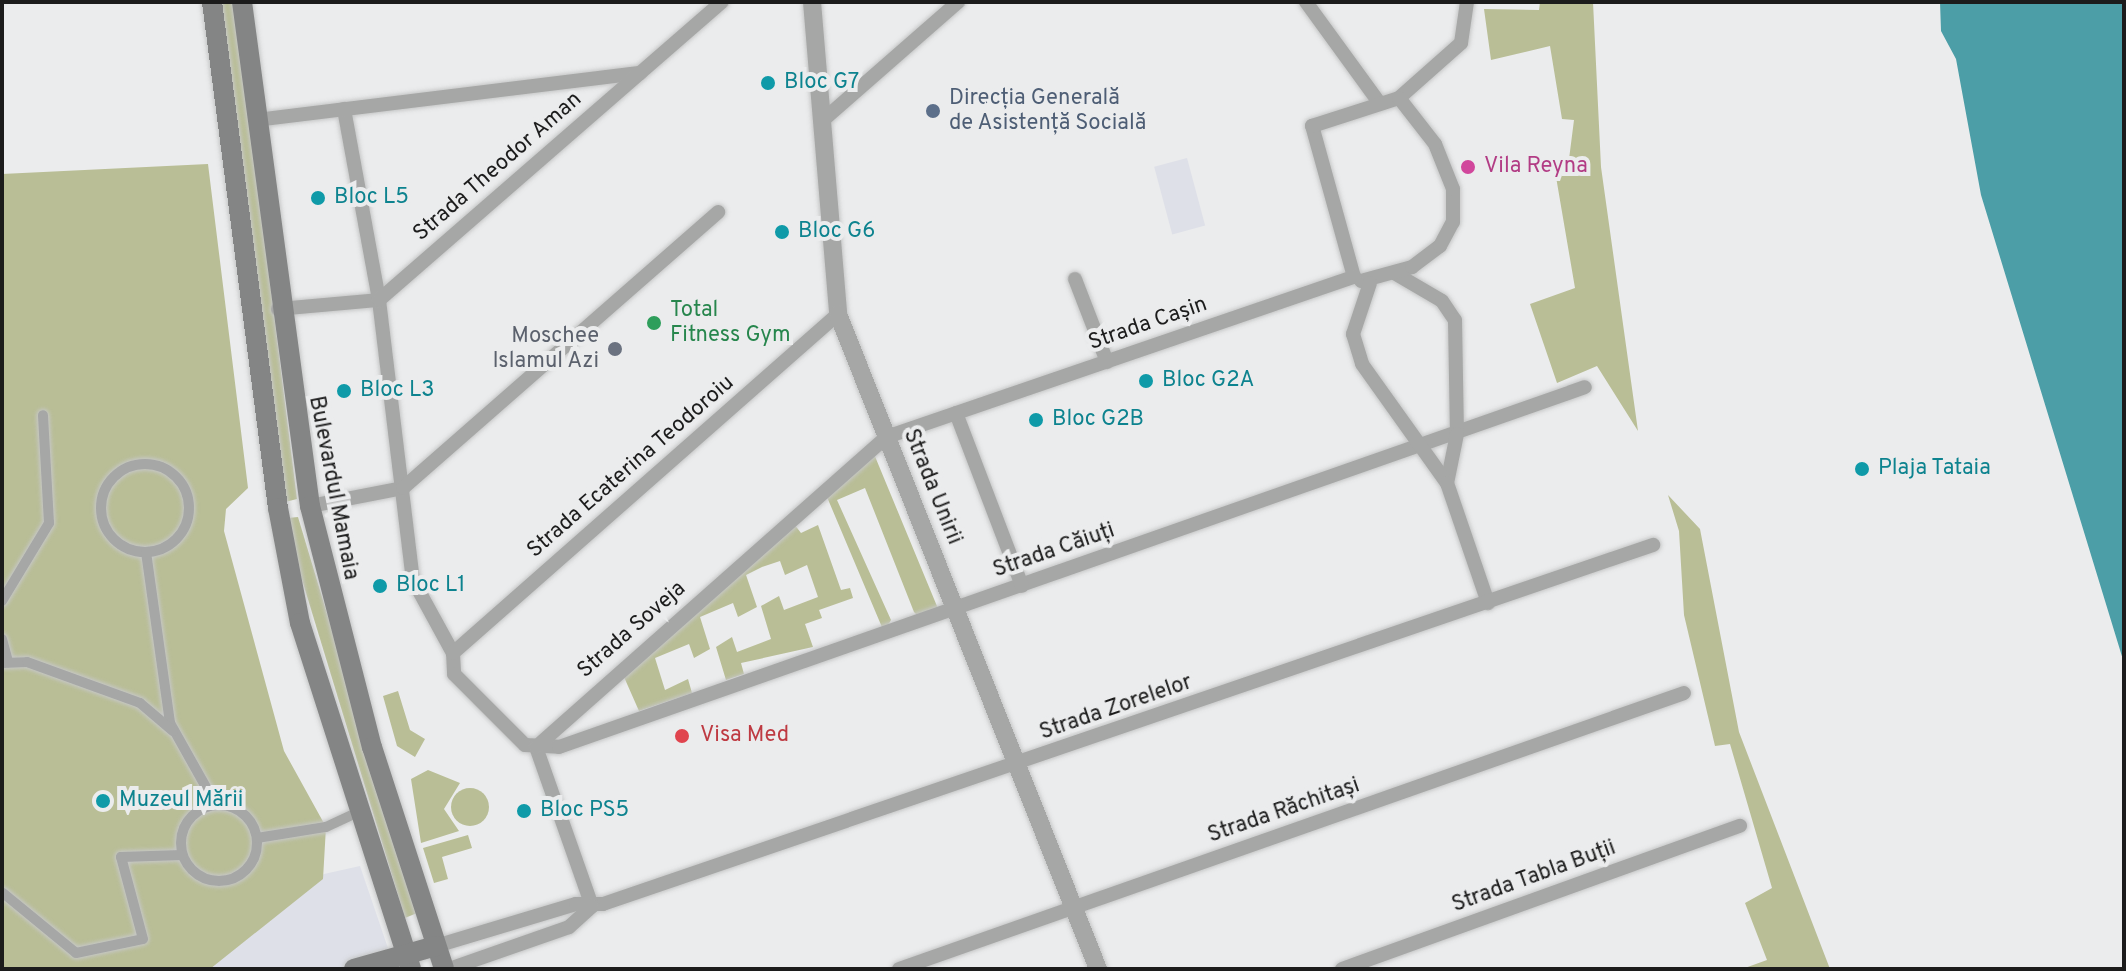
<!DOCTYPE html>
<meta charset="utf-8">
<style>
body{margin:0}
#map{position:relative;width:2126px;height:971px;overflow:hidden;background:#ebeced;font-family:Overpass,sans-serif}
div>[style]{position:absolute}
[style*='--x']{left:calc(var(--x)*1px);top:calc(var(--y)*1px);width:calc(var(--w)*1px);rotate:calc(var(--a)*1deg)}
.built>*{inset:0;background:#dee0e8;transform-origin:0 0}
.green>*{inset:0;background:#b9be96}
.round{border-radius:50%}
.water>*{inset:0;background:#4c9ea7}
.roads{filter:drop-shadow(0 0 2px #c6c7c7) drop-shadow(0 0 2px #c6c7c7)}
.pedestrian>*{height:10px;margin:-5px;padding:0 5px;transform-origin:5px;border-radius:5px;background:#a6a7a6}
.pedestrian>.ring{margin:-5px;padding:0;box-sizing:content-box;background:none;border:10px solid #a6a7a6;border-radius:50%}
.minor>*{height:14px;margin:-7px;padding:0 7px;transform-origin:7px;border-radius:7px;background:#a6a7a6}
.tertiary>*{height:18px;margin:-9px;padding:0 9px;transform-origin:9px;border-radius:9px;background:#a6a7a6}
.secondary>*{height:20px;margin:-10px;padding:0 10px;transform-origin:10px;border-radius:10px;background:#848585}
.dots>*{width:22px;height:22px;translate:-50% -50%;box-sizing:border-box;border:4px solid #ebeced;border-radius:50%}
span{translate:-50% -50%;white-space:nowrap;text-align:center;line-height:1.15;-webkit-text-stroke:8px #ebeced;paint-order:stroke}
.culture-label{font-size:22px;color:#0d838f}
.left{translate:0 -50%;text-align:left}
.service-label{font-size:22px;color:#4e5e75}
.street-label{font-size:22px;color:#1c1c1c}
.hotel-label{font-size:22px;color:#b23c85}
.leisure-label{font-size:22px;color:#27864d}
.worship-label{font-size:22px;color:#5b616d}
.right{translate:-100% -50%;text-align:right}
.health-label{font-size:22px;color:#be3a42}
.frame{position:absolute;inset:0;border:4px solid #1c1c1c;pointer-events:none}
</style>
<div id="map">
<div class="built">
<div style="left:1187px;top:158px;width:70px;height:34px;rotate:75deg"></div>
<div style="clip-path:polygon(360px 866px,395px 969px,210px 969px,324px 874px)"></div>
</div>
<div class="green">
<div style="clip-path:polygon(220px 2px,235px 2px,297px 499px,285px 502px)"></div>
<div style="clip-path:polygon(1540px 2px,1593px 2px,1601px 167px,1638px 431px,1597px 366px,1557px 383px,1530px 304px,1575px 288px,1555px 171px,1568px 167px,1574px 120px,1562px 119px,1550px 46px,1491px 60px,1484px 9px,1539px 10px)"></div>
<div style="clip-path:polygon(208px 164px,248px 488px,226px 509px,224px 531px,284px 751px,326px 827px,323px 879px,210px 969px,2px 969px,2px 174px)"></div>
<div style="clip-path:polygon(874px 454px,939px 611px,920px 618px,914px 612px,865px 488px,837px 500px,891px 620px,884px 632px,827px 497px)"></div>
<div style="clip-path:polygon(1668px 495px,1700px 529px,1739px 732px,1830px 969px,1742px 969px,1767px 960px,1745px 903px,1772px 888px,1730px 744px,1715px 746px,1684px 615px,1679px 531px)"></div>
<div style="clip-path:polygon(298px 517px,417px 913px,405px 918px,296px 560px,288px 518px)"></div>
<div style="clip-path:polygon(794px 524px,801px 533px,818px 525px,841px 590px,850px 588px,853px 598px,819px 610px,822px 618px,805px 624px,813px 647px,741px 663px,744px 674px,726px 680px,716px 647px,732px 637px,737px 652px,771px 639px,761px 606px,779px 596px,784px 610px,818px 597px,807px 565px,785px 575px,780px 561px,762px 567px,746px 575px,757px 607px,738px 617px,733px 603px,700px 617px,710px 649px,694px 658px,689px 644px,655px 658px,665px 690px,688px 679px,692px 693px,639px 711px,624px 677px)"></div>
<div style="clip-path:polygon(398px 691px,410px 730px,425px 739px,415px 757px,397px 746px,383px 696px)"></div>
<div style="clip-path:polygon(428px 770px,460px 783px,444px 809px,459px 831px,421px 843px,411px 779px)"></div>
<div class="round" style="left:451px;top:788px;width:38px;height:38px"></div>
<div style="clip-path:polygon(468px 835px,472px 848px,442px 857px,448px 879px,434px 883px,423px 848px)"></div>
</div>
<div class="water">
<div style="clip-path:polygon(1940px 2px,2124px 2px,2124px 663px,1981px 195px,1956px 59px,1941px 31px)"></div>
</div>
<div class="roads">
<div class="pedestrian">
<div class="ring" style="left:101px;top:464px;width:78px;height:78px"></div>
<div style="--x:146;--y:552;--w:173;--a:82"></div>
<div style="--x:170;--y:723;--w:94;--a:60.7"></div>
<div style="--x:2;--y:601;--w:91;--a:-58.9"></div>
<div style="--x:49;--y:523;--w:108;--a:-93.2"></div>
<div style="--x:2;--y:639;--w:24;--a:75"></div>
<div style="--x:2;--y:663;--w:25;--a:-2"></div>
<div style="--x:27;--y:662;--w:120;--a:19.9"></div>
<div style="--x:140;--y:703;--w:43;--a:40.3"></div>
<div class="ring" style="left:181px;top:805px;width:66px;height:66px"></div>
<div style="--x:257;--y:838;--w:70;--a:-9.1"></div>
<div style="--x:326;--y:827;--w:35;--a:-25"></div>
<div style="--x:3;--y:893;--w:94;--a:39.4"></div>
<div style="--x:76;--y:953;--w:68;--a:-11.8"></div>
<div style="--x:143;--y:939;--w:85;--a:-105"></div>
<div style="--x:121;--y:857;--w:61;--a:-1.9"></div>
</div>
<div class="minor">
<div style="--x:1306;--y:2;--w:122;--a:54"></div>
<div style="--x:344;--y:109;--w:194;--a:79.6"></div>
<div style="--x:379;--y:300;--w:282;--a:83.1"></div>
<div style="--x:413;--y:580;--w:83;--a:61.3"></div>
<div style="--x:453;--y:653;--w:21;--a:87"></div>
<div style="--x:454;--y:674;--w:100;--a:45"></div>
<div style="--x:525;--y:745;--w:34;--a:3"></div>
<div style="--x:559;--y:747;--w:1087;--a:-19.33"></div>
<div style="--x:256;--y:120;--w:387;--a:-7"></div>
<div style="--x:822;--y:121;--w:181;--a:-41.2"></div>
<div style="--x:1396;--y:274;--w:53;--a:30.4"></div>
<div style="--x:1442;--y:301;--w:23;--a:56"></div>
<div style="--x:1455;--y:320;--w:114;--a:89"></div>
<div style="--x:1457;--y:434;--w:50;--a:101.5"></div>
<div style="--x:1354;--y:277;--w:157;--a:-105.5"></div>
<div style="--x:1312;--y:126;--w:91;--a:-17.8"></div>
<div style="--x:1399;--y:98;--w:83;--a:-41.6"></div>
<div style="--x:1461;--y:43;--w:41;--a:-81.7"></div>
<div style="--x:1075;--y:279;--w:89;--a:68.9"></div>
<div style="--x:1361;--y:281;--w:53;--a:-15.4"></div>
<div style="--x:1412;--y:267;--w:35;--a:-37"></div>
<div style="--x:1440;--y:246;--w:27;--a:-62"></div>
<div style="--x:1453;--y:222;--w:33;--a:-90"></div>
<div style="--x:1453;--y:189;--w:48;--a:-111.8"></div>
<div style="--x:1435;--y:144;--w:58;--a:-128"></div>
<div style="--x:1370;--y:283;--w:54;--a:108.4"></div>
<div style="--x:1353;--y:334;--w:31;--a:73"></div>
<div style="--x:1362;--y:364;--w:146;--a:54.5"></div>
<div style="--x:1447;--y:483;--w:127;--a:71.1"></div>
<div style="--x:278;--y:309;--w:101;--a:-5.1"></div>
<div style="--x:379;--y:300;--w:454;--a:-41"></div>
<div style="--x:956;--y:413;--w:185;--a:69.1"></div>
<div style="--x:310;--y:506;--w:95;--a:-11"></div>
<div style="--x:403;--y:488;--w:419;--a:-41.2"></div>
<div style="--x:453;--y:653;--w:513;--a:-41.36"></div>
<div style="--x:592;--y:906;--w:169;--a:-109.4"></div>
<div style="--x:536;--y:747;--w:468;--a:-41.5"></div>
<div style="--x:886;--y:437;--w:495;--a:-18.9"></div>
<div style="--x:436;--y:946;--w:146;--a:-16.7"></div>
<div style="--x:576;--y:904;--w:27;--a:0"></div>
<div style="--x:603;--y:904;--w:1110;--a:-18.88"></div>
<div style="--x:449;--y:969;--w:127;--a:-19.3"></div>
<div style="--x:569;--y:927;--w:31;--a:-42"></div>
<div style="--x:899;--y:969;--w:832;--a:-19.37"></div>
<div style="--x:1342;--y:969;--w:423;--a:-19.8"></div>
</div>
<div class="tertiary">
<div style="--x:812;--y:2;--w:313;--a:85.2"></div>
<div style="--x:838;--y:314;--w:705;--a:68.35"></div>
</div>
<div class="secondary">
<div style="--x:212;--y:2;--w:510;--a:82.57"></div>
<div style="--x:278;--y:508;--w:117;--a:79.2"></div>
<div style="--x:300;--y:623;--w:363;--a:72.2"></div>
<div style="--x:242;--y:2;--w:509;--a:82.32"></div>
<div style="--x:310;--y:506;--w:249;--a:75.6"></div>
<div style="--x:372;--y:747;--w:233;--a:72"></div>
<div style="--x:354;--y:969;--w:85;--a:-15.7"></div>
</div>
</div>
<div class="dots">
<div style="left:768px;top:83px;background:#0f9aa8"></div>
<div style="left:933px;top:111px;background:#5c6f8a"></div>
<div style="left:1468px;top:167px;background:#d1479c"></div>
<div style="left:318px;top:198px;background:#0f9aa8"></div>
<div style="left:782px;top:232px;background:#0f9aa8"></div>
<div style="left:654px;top:323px;background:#2e9e5b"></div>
<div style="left:615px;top:349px;background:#6b7280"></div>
<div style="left:1146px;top:381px;background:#0f9aa8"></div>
<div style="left:344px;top:391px;background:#0f9aa8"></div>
<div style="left:1036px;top:420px;background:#0f9aa8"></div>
<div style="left:1862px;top:469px;background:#0f9aa8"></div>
<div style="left:380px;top:586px;background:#0f9aa8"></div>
<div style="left:682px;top:736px;background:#e0444e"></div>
<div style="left:103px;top:801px;background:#0f9aa8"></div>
<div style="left:524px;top:811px;background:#0f9aa8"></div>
</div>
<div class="culture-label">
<span class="left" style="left:784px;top:83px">Bloc G7</span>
<span class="left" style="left:334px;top:198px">Bloc L5</span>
<span class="left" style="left:798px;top:232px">Bloc G6</span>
<span class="left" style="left:1162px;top:381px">Bloc G2A</span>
<span class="left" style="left:360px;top:391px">Bloc L3</span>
<span class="left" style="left:1052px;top:420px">Bloc G2B</span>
<span class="left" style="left:1878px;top:469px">Plaja Tataia</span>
<span class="left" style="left:396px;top:586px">Bloc L1</span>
<span class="left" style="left:119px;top:801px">Muzeul Mării</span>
<span class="left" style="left:540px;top:811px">Bloc PS5</span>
</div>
<div class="service-label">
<span class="left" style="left:949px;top:111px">Direcția Generală<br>de Asistență Socială</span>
</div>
<div class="street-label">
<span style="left:498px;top:167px;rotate:-41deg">Strada Theodor Aman</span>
<span style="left:1148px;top:324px;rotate:-19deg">Strada Cașin</span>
<span style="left:631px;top:467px;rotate:-41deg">Strada Ecaterina Teodoroiu</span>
<span style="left:932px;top:487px;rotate:68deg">Strada Unirii</span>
<span style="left:333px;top:488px;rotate:79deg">Bulevardul Mamaia</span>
<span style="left:1054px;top:551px;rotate:-19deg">Strada Căiuți</span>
<span style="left:632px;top:630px;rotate:-41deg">Strada Soveja</span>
<span style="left:1116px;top:708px;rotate:-19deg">Strada Zorelelor</span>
<span style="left:1284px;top:811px;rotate:-19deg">Strada Răchitași</span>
<span style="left:1534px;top:877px;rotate:-20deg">Strada Tabla Buții</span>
</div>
<div class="hotel-label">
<span class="left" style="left:1484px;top:167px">Vila Reyna</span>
</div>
<div class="leisure-label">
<span class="left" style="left:670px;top:323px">Total<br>Fitness Gym</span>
</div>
<div class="worship-label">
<span class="right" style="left:599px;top:349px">Moschee<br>Islamul Azi</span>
</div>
<div class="health-label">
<span class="left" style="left:700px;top:736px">Visa Med</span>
</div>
<div class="frame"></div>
</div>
